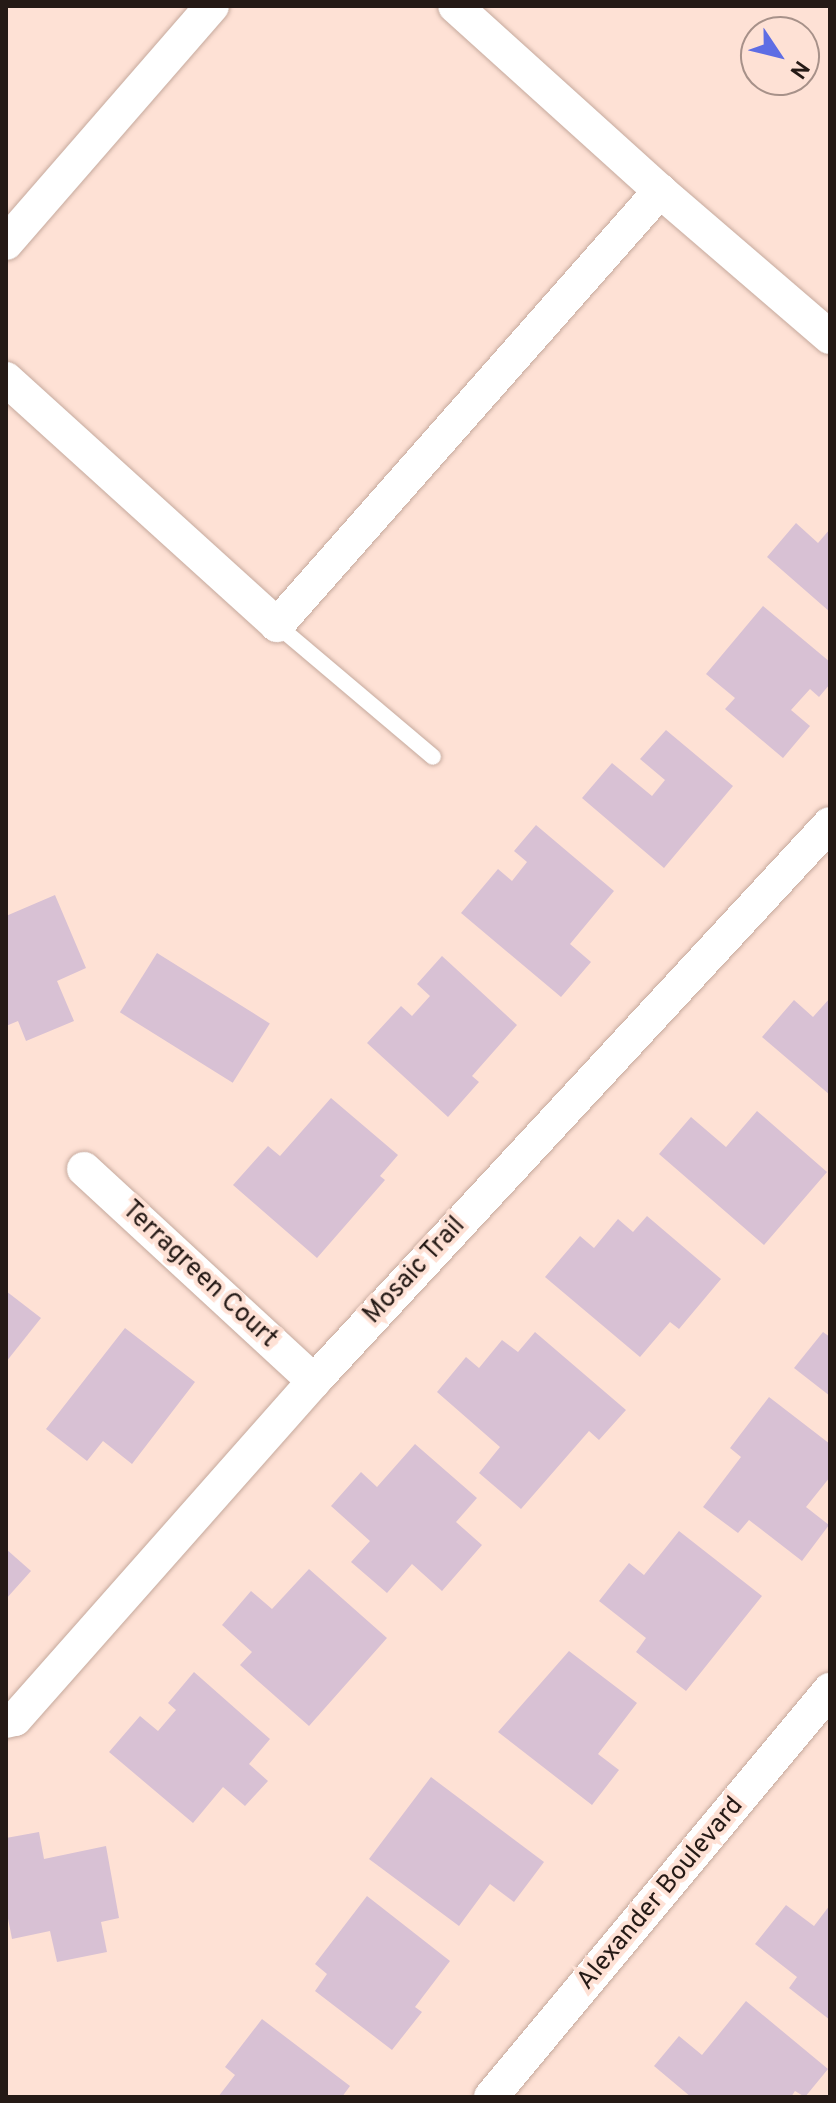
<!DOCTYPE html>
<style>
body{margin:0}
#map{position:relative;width:836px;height:2103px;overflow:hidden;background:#fee1d5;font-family:Overpass,sans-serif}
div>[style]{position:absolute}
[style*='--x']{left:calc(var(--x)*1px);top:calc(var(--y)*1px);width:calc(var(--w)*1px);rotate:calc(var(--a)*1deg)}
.building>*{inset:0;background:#d8c1d4;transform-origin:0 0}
.roads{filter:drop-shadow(0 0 2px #c5a99d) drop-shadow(0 0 2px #c5a99d)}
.lane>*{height:16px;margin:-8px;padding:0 8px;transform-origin:8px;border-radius:8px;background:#fff}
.street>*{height:34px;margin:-17px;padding:0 17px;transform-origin:17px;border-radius:17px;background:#fff}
span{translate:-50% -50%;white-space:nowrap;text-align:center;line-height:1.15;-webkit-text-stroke:8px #fee1d5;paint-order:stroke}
.street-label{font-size:26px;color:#251a16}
.frame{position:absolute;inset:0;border:8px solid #251a16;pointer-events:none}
.north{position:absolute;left:740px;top:16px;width:80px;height:80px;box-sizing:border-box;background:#fee1d5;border:2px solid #a79189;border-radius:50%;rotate:125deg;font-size:22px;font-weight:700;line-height:32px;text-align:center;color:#251a16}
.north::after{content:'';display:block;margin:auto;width:28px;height:36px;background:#5e6de4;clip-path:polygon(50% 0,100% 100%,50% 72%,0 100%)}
</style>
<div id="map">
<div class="building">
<div style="clip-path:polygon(796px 523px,818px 543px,830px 529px,830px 612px,767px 557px)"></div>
<div style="clip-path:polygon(763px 606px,830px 662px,830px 684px,819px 697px,810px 689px,791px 710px,810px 726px,783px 758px,725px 709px,735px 698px,706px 674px)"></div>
<div style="clip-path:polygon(666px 730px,733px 786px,664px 868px,582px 798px,612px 763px,652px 796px,665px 780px,640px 759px)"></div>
<div style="clip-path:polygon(536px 825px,614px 891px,570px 944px,591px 962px,561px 997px,461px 913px,498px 869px,512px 881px,527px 862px,514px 851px)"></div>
<div style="clip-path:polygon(55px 895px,86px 968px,57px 981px,74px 1021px,26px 1041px,18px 1021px,6px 1026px,6px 916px)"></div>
<div style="left:157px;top:953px;width:133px;height:70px;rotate:32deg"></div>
<div style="clip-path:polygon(442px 956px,517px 1025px,472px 1076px,479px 1082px,448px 1117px,367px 1043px,401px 1006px,412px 1016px,430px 996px,417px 984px)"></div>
<div style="clip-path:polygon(830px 998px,830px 1095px,762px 1037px,794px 1000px,813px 1017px)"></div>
<div style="clip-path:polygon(331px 1098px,398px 1155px,380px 1176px,385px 1180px,317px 1258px,233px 1185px,268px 1146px,280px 1156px)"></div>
<div style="clip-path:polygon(757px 1111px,827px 1172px,764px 1245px,659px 1154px,691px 1117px,726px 1147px)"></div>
<div style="clip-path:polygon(647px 1216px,721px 1279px,679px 1329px,670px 1322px,640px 1357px,545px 1277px,580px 1236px,594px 1248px,618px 1219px,633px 1232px)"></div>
<div style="clip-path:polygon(6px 1291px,41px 1318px,6px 1362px)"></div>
<div style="clip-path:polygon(125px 1328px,195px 1382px,132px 1464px,103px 1441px,87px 1461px,46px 1429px)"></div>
<div style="clip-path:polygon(535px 1332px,626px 1410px,599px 1440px,589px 1431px,521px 1509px,479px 1473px,500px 1447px,437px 1392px,466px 1357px,479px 1368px,502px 1340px,518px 1352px)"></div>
<div style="clip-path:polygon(823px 1332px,830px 1337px,830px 1396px,794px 1368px)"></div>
<div style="clip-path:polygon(769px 1397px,830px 1444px,830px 1477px,806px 1507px,829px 1525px,802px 1561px,749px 1520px,738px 1533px,703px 1507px,741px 1457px,730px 1448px)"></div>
<div style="clip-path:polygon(415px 1444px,477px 1498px,456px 1522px,482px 1545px,442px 1591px,412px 1564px,387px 1593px,351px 1562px,370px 1541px,331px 1506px,361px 1472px,377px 1487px)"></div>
<div style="clip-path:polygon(679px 1531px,762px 1596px,686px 1691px,636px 1652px,646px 1638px,599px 1601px,629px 1563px,644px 1575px)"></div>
<div style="clip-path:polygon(6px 1549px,31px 1571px,6px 1599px)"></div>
<div style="clip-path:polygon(309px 1569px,387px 1638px,309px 1726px,240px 1665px,252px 1652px,222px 1625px,251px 1591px,272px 1609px)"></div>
<div style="clip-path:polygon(569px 1651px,637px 1703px,598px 1754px,619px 1770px,592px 1805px,498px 1732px)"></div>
<div style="clip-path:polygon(194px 1672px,270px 1739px,249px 1764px,268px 1781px,245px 1806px,223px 1787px,193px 1823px,109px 1752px,140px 1716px,158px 1731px,176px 1710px,168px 1703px)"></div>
<div style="clip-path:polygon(431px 1777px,544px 1862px,514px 1902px,490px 1884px,459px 1926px,369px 1859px)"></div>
<div style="clip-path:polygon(39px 1832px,44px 1859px,106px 1846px,119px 1918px,101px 1922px,107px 1952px,57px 1962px,50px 1931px,12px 1939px,6px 1908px,6px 1838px)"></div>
<div style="clip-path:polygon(367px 1896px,450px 1961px,415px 2007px,422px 2012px,392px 2050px,315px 1991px,327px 1974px,315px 1964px)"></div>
<div style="clip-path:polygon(786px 1905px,814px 1926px,830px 1905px,830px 2020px,789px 1988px,797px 1977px,755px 1944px)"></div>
<div style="clip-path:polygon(746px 2001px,828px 2069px,805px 2097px,795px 2091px,791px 2097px,691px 2097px,654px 2066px,679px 2036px,702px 2055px)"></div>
<div style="clip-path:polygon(262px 2019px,350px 2086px,342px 2097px,218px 2097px,235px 2075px,225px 2067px)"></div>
</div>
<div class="roads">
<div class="lane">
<div style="--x:277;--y:625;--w:204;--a:40.2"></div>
</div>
<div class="street">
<div style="--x:660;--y:191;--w:224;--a:40.7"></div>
<div style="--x:6;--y:243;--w:314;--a:-49"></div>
<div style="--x:6;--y:379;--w:366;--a:42.2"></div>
<div style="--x:277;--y:625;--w:579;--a:-48.57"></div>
<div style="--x:660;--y:191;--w:276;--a:-137.9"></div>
<div style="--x:84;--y:1169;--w:313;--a:42.7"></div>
<div style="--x:6;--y:1721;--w:9;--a:-13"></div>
<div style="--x:15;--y:1719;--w:451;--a:-48.5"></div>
<div style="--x:314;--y:1381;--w:759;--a:-47.19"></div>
<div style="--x:491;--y:2097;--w:530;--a:-50.21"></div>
</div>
</div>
<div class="street-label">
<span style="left:415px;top:1271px;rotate:-47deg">Mosaic Trail</span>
<span style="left:199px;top:1275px;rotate:43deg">Terragreen Court</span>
<span style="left:661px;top:1894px;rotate:-50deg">Alexander Boulevard</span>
</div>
<div class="frame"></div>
<div class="north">N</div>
</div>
